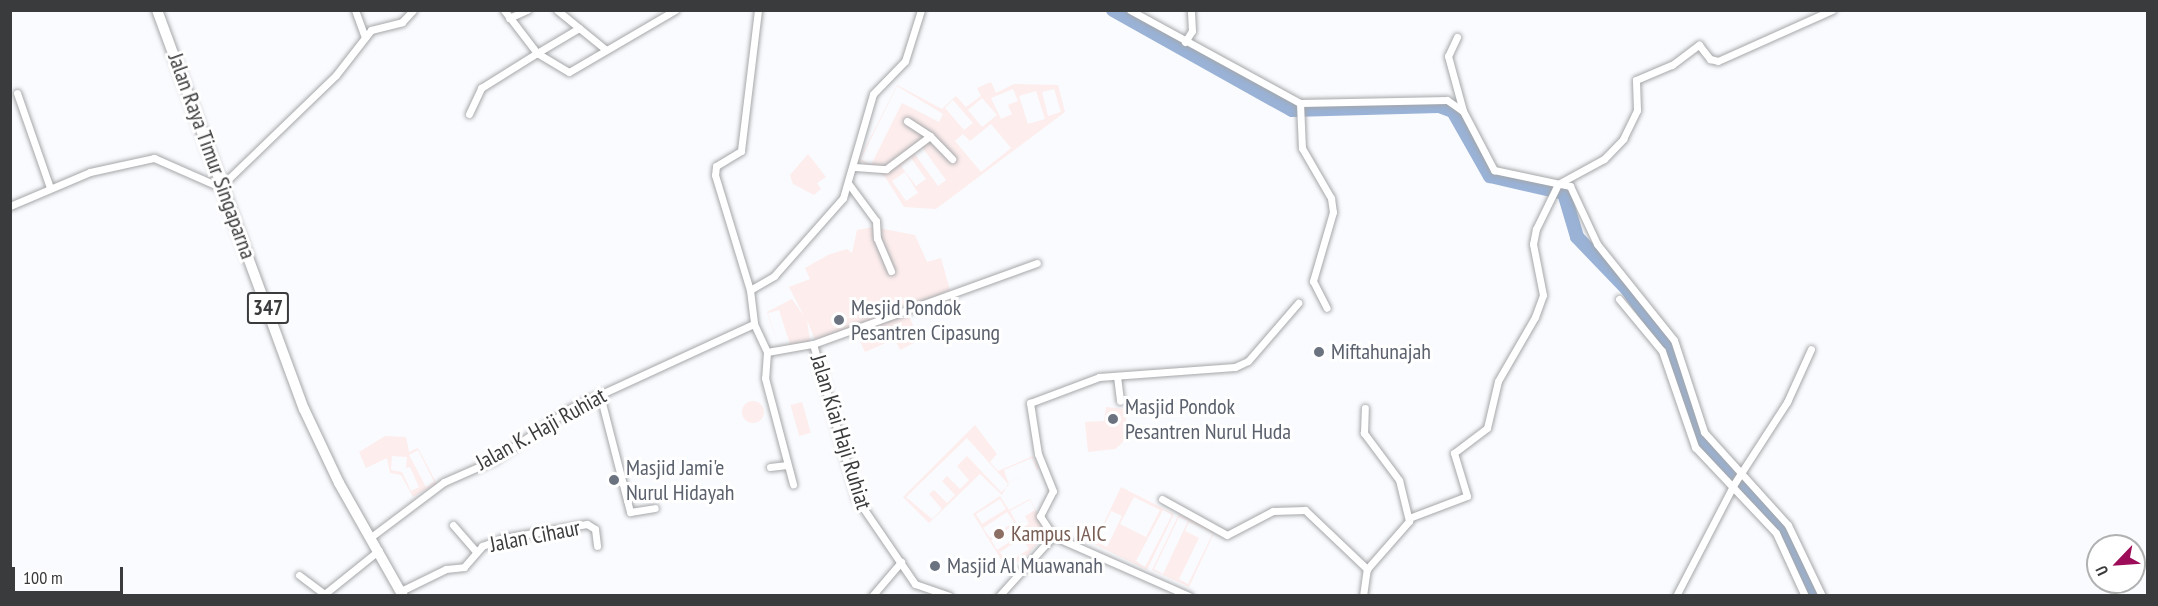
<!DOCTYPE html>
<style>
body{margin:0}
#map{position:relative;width:2158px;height:606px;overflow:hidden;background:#fafbfe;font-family:"PT Sans Narrow",sans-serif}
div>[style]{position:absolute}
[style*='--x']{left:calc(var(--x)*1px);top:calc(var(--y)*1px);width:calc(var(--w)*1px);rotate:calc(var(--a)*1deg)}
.education>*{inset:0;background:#fdeded;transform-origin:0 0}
.round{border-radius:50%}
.river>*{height:14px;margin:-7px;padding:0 7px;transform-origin:7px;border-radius:7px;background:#99b2d6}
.roads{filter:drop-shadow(0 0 2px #a5a7a9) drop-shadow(0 0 2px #a5a7a9)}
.street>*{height:7px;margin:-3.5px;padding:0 3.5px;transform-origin:3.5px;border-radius:3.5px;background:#fff}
.primary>*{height:10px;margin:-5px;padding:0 5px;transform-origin:5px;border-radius:5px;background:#fff}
.dots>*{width:16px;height:16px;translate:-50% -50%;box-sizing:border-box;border:3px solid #fff;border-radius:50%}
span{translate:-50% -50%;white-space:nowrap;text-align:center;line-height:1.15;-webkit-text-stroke:6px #fff;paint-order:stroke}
.shield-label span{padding:2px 4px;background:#fff;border:2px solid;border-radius:4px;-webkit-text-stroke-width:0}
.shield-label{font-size:21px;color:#3a3b3c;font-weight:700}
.street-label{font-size:22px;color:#3a3b3c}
.worship-label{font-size:22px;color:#5b616d}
.left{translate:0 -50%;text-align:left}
.education-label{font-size:22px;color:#785e54}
.frame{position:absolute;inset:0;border:12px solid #3a3b3c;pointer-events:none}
.north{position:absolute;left:2086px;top:534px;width:60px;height:60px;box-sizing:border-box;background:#fff;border:2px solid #b0b1b1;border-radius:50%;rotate:245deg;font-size:16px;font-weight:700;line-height:24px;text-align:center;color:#3a3b3c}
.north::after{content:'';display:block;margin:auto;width:21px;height:27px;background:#9d0c59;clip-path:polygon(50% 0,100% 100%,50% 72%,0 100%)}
.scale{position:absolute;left:12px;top:567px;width:111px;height:27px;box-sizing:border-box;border:3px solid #3a3b3c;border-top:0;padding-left:8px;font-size:18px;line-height:21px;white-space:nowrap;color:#3a3b3c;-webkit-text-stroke:4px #fff;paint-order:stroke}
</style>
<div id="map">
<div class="education">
<div style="clip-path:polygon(evenodd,991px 82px,996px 93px,1014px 84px,1058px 85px,1065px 112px,936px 209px,904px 207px,885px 177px,859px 160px,897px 85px,942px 109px,956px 96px,966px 107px,981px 96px,977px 88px,991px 82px,897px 86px,943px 114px,939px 122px,902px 103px,871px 165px,861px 159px,897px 86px,991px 82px,1013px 89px,1018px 101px,1008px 105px,1012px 114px,1001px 119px,991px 98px,1013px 89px,991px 82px,1054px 89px,1061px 112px,1048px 116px,1042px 92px,1054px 89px,991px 82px,1036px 91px,1045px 119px,1028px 124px,1019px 96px,1036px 91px,991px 82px,982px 98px,997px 115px,982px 127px,968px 110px,982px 98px,991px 82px,953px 100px,973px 123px,964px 130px,945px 108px,953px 100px,991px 82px,991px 124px,1011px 148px,981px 172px,955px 141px,963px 134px,970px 141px,991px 124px,991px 82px,922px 147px,946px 180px,938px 186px,914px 153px,922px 147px,991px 82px,911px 158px,926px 179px,916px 186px,901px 166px,911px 158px,991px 82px,905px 172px,918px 193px,906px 201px,892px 181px,905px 172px)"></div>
<div style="clip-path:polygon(808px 154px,826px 177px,817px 183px,821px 189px,814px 195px,793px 184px,790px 175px)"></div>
<div style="clip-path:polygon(evenodd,873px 227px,915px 235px,927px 262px,941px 258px,950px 290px,906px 310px,920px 340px,900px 350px,895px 339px,865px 352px,855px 331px,816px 342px,807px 320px,810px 341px,780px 351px,767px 312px,792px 299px,804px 316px,789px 287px,810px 279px,805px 268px,828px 255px,847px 249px,852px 253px,857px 230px,873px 227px,779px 310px,790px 344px,779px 348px,768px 313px,779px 310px)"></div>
<div class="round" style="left:742px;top:401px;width:22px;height:22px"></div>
<div style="left:802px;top:402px;width:32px;height:12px;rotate:74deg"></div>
<div style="clip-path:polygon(1106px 407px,1124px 409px,1127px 425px,1134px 433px,1115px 449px,1088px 452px,1085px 422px,1104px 421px)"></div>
<div style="clip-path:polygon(evenodd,975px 425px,997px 454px,990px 462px,998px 471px,1033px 456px,1039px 469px,1009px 482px,1002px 495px,980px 474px,929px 523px,903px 497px,975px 425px,967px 438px,1009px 485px,1001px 492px,967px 456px,957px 466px,969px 480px,960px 489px,947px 476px,942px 481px,955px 495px,947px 503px,934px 490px,929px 494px,942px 509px,932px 519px,906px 497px,967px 438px,975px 425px,1032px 458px,1037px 470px,1008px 482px,1004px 470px,1032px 458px)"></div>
<div style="clip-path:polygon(evenodd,385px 436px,406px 437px,409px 452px,418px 448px,437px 484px,413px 497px,401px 475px,390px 473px,387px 458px,366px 468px,359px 452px,385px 436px,418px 450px,434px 482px,426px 487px,409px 455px,418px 450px,385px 436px,392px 456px,407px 457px,406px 468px,410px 467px,419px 487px,411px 491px,402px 472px,391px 470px,392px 456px)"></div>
<div style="clip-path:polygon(evenodd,1121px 487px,1174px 514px,1147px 570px,1094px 544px,1121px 487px,1134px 497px,1160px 510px,1146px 537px,1120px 524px,1134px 497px,1121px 487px,1163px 510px,1172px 515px,1145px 567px,1136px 561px,1163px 510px,1121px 487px,1111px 511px,1122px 516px,1107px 547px,1097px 542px,1111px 511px)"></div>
<div style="clip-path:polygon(evenodd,1000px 496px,1009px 510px,1030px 499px,1047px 531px,1028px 555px,1007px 569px,973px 514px,1000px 496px,1000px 499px,1006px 509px,982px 524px,976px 514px,1000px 499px,1000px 496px,1030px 500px,1035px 510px,1025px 516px,1029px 524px,1020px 529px,1010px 511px,1030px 500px,1000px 496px,1007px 512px,1014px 522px,990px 538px,983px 528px,1007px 512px,1000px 496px,1014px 525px,1020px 535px,997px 550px,991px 540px,1014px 525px,1000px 496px,1022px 538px,1029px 549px,1007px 563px,1000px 552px,1022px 538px)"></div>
<div style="clip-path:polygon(evenodd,1179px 514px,1215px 531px,1189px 587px,1152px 570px,1179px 514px,1179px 517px,1188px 521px,1163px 574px,1154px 569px,1179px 517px,1179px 514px,1189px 522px,1213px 533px,1188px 584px,1179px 579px,1199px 538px,1185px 531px,1189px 522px)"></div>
</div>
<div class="river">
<div style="--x:1113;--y:10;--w:205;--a:29.2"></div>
<div style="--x:1292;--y:110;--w:147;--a:-1.6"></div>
<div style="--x:1439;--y:106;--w:15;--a:20"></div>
<div style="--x:1453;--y:111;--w:75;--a:60.4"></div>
<div style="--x:1490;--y:176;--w:76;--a:12.9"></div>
<div style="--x:1564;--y:193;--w:46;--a:73.5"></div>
<div style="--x:1577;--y:237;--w:72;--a:46.1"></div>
<div style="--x:1627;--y:289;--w:71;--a:53.6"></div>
<div style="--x:1669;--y:346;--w:101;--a:72.6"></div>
<div style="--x:1699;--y:442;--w:117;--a:45.3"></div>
<div style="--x:1781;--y:525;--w:77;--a:66.4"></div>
</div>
<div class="roads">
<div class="street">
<div style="--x:355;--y:10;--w:29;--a:70"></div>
<div style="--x:504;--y:10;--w:54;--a:52.5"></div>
<div style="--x:537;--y:53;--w:49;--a:-30.8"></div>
<div style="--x:557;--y:10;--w:62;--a:39.1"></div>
<div style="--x:758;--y:10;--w:142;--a:96.9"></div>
<div style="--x:741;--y:151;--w:29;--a:149"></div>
<div style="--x:716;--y:166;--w:9;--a:96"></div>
<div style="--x:715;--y:175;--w:120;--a:73.1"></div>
<div style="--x:750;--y:290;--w:34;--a:83"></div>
<div style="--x:754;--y:324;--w:31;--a:65"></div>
<div style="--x:767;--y:352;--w:47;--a:-9.9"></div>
<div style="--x:813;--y:344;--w:161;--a:74.2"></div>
<div style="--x:857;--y:499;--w:103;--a:55.7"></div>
<div style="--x:915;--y:584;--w:36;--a:19"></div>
<div style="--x:1130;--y:10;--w:194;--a:28.7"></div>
<div style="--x:1300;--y:103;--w:147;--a:-1.2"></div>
<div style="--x:1447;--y:100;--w:19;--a:35"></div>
<div style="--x:1463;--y:111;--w:67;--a:62.3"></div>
<div style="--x:1494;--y:170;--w:78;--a:11.9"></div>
<div style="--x:1570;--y:186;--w:64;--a:65"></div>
<div style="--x:1597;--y:244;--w:123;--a:51.3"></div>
<div style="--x:1674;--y:340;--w:97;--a:71.9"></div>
<div style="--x:1704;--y:432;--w:125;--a:47.9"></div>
<div style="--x:1788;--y:525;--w:79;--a:64.4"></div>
<div style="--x:509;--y:18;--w:20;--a:-24"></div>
<div style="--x:1457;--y:37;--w:21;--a:115"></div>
<div style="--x:1448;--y:56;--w:57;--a:74.7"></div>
<div style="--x:1185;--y:42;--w:13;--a:-58"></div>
<div style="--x:1192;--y:31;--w:21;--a:-93"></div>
<div style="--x:17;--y:93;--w:101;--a:70.8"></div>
<div style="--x:1300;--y:103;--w:45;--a:87.5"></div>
<div style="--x:1302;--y:148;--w:58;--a:59.9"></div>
<div style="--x:1331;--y:198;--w:14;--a:82"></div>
<div style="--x:1333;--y:212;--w:72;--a:106.2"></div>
<div style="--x:1313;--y:281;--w:30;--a:63"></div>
<div style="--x:469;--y:114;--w:29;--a:-65"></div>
<div style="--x:481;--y:88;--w:66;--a:-32"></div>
<div style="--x:537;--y:53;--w:37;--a:31"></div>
<div style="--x:569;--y:72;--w:123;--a:-30.3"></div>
<div style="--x:907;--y:121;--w:27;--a:33"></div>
<div style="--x:855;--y:167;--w:31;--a:4"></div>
<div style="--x:886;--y:169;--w:55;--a:-36.9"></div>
<div style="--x:930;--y:136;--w:32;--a:46"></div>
<div style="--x:848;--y:183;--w:47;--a:53.6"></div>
<div style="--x:876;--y:221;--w:17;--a:87"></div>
<div style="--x:877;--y:238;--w:36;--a:67"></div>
<div style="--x:10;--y:206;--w:87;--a:-23"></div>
<div style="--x:90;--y:172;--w:66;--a:-12.3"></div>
<div style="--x:154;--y:158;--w:72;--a:23.7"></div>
<div style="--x:220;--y:187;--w:161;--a:-44"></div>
<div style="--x:336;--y:75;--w:57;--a:-52.1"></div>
<div style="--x:371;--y:30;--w:32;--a:-14"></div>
<div style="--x:402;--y:22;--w:16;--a:-47"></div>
<div style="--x:750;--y:290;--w:28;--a:-30"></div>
<div style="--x:774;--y:276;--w:104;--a:-48.5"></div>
<div style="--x:843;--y:198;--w:108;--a:-73.9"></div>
<div style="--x:873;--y:94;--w:46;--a:-45.9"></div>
<div style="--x:905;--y:61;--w:53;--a:-72.6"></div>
<div style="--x:1619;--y:299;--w:67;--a:50.4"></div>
<div style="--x:1662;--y:351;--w:102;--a:71"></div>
<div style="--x:1695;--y:447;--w:118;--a:46.7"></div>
<div style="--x:1776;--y:533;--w:69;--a:65.3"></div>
<div style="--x:813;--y:344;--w:238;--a:-19.9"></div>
<div style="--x:767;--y:352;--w:26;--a:94"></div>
<div style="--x:765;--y:378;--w:110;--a:75.2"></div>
<div style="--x:1117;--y:376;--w:25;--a:83"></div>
<div style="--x:600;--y:395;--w:121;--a:75.6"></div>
<div style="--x:630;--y:512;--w:25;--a:-9"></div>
<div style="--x:770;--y:467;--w:17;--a:-7"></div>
<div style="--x:1162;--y:499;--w:74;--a:29"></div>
<div style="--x:1227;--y:535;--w:52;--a:-27.6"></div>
<div style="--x:1273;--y:511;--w:32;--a:-2"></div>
<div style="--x:1305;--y:510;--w:86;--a:43.6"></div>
<div style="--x:1409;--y:518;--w:62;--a:-20.8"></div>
<div style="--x:1467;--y:496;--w:45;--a:-106.8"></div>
<div style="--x:1454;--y:453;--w:41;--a:-37.1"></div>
<div style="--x:1487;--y:428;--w:48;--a:-76.8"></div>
<div style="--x:1498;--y:381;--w:74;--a:-60"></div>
<div style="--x:1535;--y:317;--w:23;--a:-70"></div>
<div style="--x:1543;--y:295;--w:52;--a:-101.1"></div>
<div style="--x:1533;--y:244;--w:15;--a:-79"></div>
<div style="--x:1536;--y:229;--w:50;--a:-63.9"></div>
<div style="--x:1558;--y:184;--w:52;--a:-28.5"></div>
<div style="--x:1604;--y:159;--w:28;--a:-46"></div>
<div style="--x:1623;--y:139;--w:32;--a:-64"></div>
<div style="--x:1637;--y:110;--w:30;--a:-92"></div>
<div style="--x:1636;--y:80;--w:39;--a:-23"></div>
<div style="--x:1672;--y:65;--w:34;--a:-37"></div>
<div style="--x:1699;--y:45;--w:18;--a:52"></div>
<div style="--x:1710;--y:59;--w:8;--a:14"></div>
<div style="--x:1718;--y:61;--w:125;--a:-24.1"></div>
<div style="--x:453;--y:525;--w:35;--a:49"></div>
<div style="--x:1053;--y:536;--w:24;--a:-123"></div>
<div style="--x:1040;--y:516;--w:28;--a:-63"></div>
<div style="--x:1053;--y:491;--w:40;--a:-112"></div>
<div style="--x:1038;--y:454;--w:52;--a:-98.9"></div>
<div style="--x:1030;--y:403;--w:74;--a:-20.6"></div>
<div style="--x:1099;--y:377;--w:136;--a:-4.2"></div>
<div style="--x:1235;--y:367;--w:14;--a:-25"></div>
<div style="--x:1248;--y:361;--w:77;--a:-49.2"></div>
<div style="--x:371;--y:537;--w:91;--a:-37"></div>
<div style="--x:444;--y:482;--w:55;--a:-23.7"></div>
<div style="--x:494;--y:460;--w:93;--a:-34"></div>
<div style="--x:571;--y:408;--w:201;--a:-24.7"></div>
<div style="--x:299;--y:575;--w:31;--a:37"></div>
<div style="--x:401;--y:591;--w:50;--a:-26.1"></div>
<div style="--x:446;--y:569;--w:18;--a:-6"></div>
<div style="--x:464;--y:567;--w:28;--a:-49"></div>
<div style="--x:482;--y:546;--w:23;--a:-20"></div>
<div style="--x:504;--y:538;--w:84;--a:-9.6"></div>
<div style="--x:587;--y:524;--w:9;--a:32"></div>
<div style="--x:595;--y:529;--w:17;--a:83"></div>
<div style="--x:322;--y:596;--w:73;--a:-38.9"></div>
<div style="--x:872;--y:596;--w:45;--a:-49.5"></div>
<div style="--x:999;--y:596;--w:81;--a:-48"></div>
<div style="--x:1053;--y:536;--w:149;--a:23.8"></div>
<div style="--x:1363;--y:596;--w:27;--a:-82"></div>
<div style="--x:1367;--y:569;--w:64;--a:-48.8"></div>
<div style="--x:1409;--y:521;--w:42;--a:-103.7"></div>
<div style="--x:1399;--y:480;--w:59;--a:-126.7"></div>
<div style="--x:1364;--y:433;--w:25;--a:-88"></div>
<div style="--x:1676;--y:596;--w:126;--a:-62.6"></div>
<div style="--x:1734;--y:484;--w:98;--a:-57.1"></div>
<div style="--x:1787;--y:402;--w:58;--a:-65.6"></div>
</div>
<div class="primary">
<div style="--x:157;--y:10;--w:425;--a:69.8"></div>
<div style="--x:304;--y:409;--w:82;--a:64.7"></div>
<div style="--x:339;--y:483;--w:130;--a:60.5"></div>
</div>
</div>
<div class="dots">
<div style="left:839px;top:320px;background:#6b7280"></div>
<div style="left:1319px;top:352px;background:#6b7280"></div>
<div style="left:1113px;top:419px;background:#6b7280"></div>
<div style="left:614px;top:480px;background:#6b7280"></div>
<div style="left:999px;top:534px;background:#8d6e63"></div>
<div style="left:935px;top:566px;background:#6b7280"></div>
</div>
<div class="shield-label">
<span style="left:268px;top:308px">347</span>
</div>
<div class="street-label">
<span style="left:212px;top:156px;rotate:70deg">Jalan Raya Timur Singaparna</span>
<span style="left:541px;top:429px;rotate:-29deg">Jalan K. Haji Ruhiat</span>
<span style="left:841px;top:432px;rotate:73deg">Jalan Kiai Haji Ruhiat</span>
<span style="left:535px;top:536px;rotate:-11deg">Jalan Cihaur</span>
</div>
<div class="worship-label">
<span class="left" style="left:851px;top:320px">Mesjid Pondok<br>Pesantren Cipasung</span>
<span class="left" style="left:1331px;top:352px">Miftahunajah</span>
<span class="left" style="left:1125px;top:419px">Masjid Pondok<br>Pesantren Nurul Huda</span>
<span class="left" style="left:626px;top:480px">Masjid Jami'e<br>Nurul Hidayah</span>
<span class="left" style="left:947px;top:566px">Masjid Al Muawanah</span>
</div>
<div class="education-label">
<span class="left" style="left:1011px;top:534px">Kampus IAIC</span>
</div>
<div class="frame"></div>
<div class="north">U</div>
<div class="scale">100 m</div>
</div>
